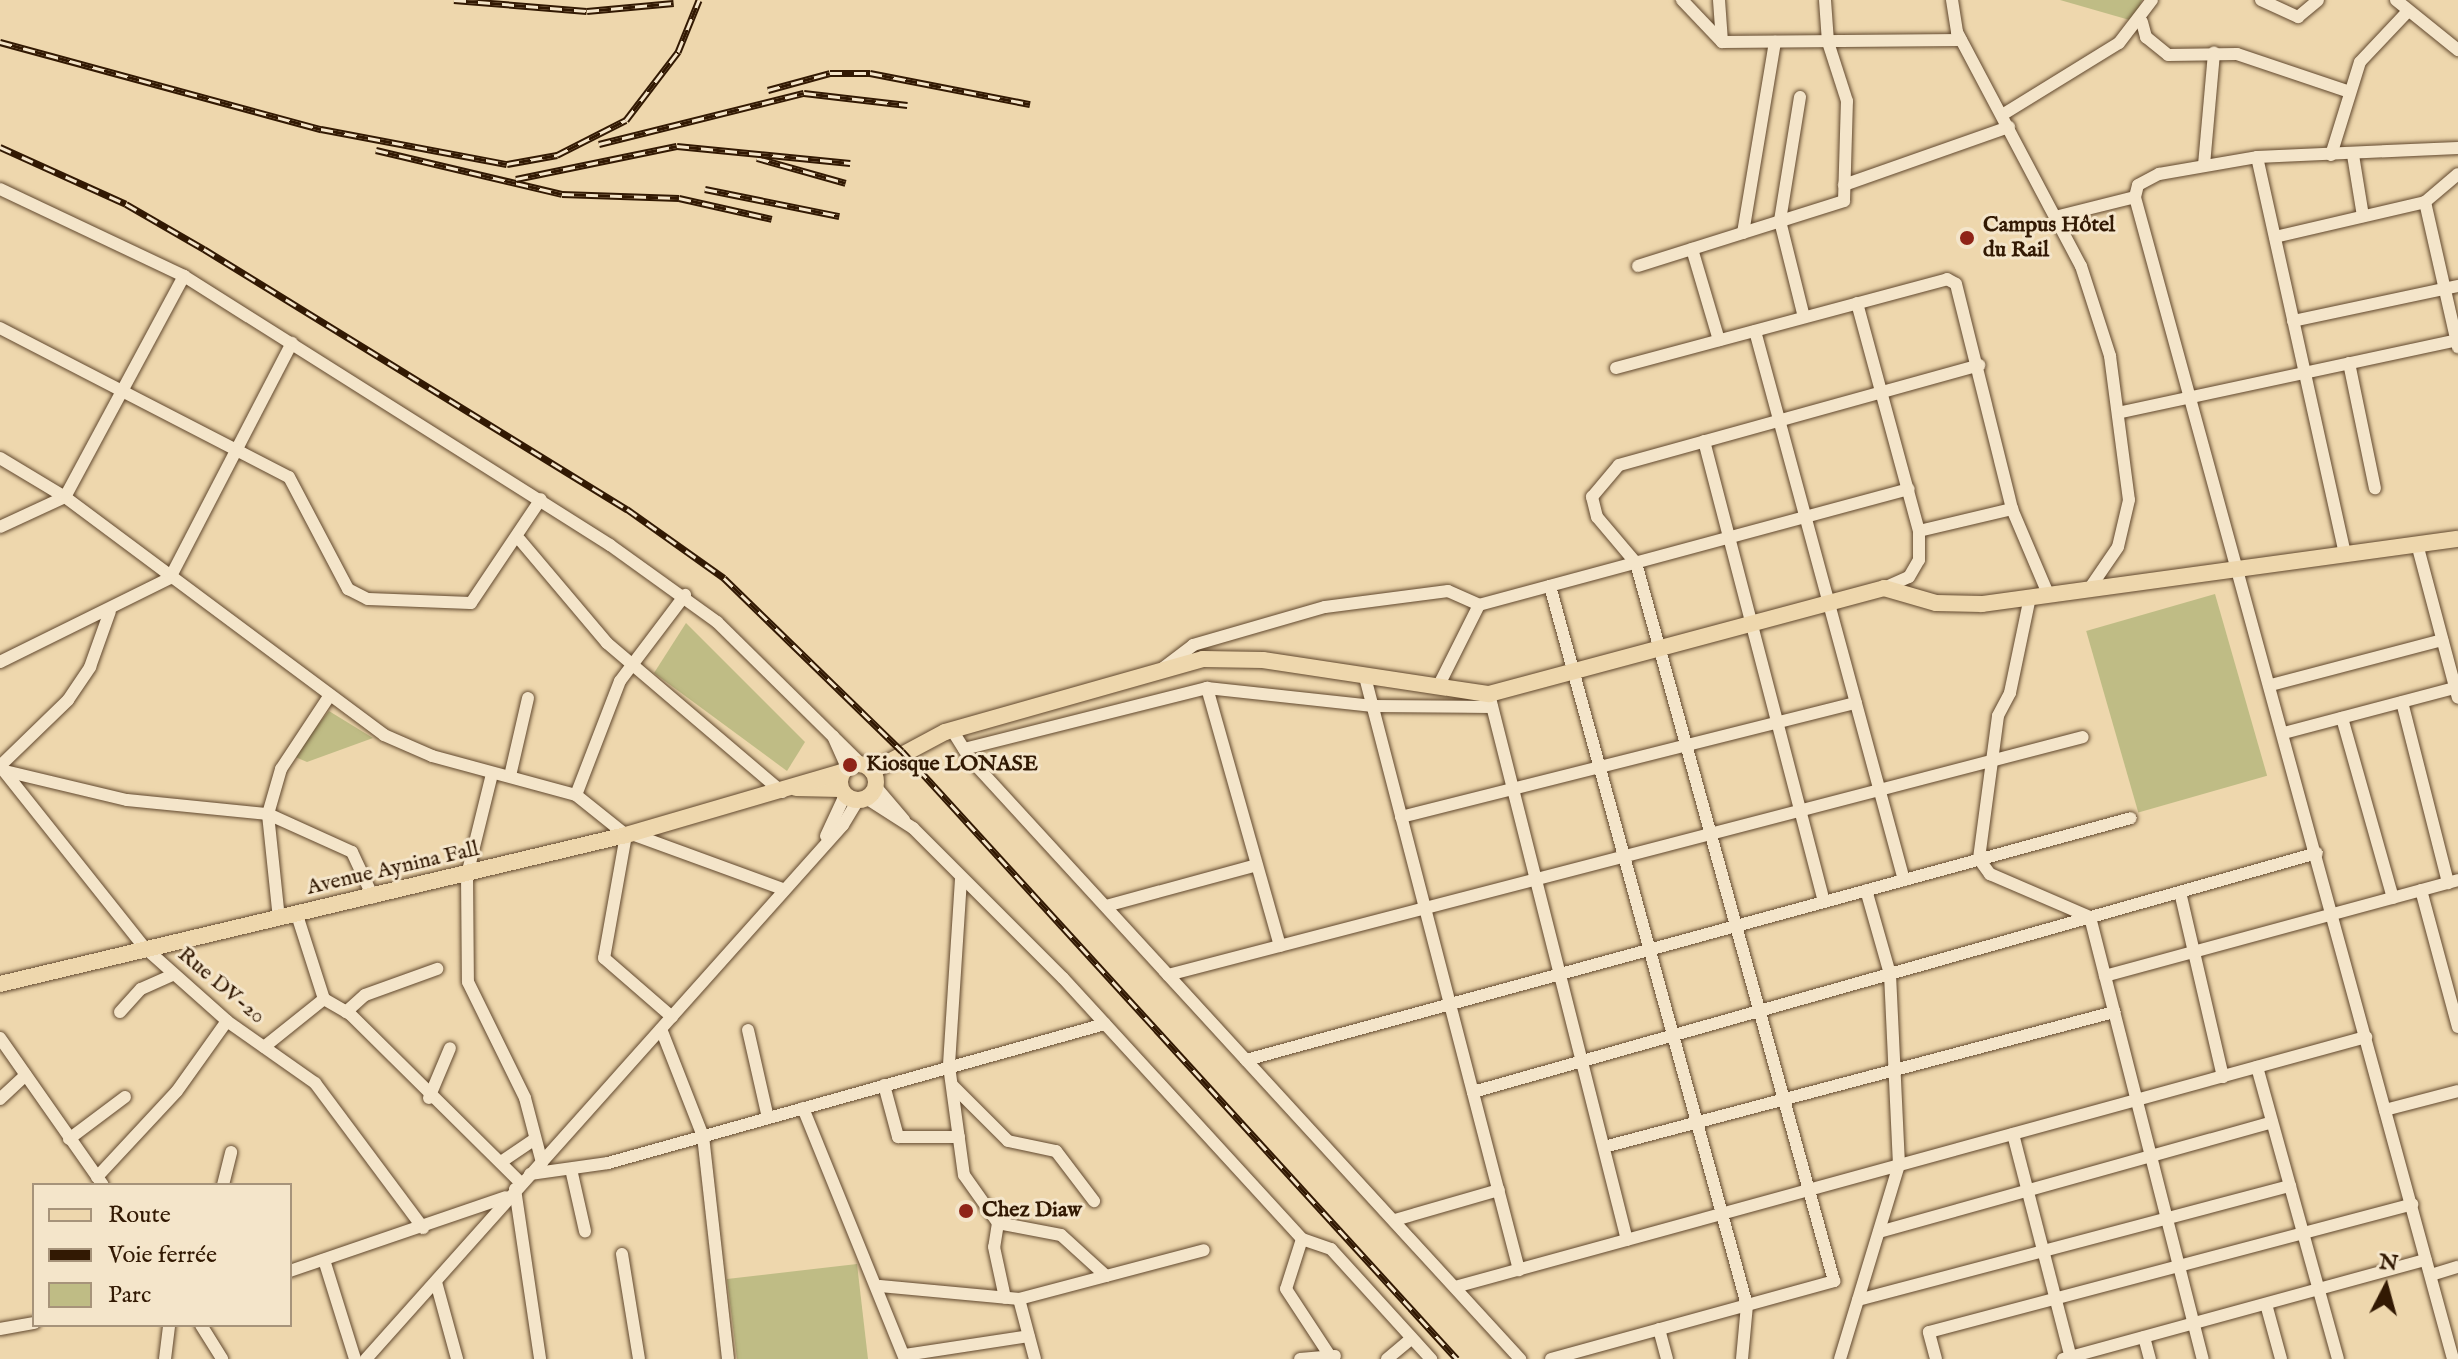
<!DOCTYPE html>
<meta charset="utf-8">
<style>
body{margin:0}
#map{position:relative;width:2458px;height:1359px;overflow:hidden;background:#eed7ad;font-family:"IM FELL English",serif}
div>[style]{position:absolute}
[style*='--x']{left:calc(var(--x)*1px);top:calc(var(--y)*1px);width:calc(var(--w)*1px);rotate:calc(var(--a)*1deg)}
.green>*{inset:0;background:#bfbc85;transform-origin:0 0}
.roads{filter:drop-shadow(0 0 2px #61482e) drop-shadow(0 0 2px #61482e)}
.minor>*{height:12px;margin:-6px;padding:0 6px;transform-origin:6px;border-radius:6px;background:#f4e5ca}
.major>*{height:16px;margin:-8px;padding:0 8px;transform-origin:8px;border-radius:8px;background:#eed7ad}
.major>.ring{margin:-8px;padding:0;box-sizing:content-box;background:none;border:16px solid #eed7ad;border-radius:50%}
.rail>*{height:7px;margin-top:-3.5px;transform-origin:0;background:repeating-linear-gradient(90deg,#f4e5ca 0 12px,#321903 0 24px);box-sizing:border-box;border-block:2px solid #321903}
.dots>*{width:22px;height:22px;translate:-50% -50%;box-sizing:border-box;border:4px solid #f4e5ca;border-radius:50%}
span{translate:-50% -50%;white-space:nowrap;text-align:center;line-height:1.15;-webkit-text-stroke:6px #f4e5ca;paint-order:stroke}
.poi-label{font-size:22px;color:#321903;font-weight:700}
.left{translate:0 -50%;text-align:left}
.street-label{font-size:22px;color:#321903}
.legend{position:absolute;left:32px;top:1183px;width:260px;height:144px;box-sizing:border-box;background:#f4e5ca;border:2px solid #a6937a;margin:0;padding:10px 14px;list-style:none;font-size:24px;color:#321903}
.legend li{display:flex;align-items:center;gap:16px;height:40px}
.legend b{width:40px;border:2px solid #a6937a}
.north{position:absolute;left:2346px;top:1247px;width:80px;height:80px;-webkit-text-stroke:6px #f4e5ca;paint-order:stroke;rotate:6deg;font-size:22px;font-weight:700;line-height:32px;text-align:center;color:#321903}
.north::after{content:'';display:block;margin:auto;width:28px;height:36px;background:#321903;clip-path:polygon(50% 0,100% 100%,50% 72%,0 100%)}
</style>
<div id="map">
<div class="green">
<div style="clip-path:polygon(2060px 0,2142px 0,2133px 21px)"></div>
<div style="left:2215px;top:594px;width:189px;height:134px;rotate:74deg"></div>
<div style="clip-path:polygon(686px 623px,805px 742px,787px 771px,654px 673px)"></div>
<div style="clip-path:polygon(329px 711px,373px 738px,307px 762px,293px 756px)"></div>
<div style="clip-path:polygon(857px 1264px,868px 1359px,737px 1359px,727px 1279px)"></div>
</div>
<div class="roads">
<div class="minor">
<div style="--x:1682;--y:0;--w:58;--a:46.4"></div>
<div style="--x:1722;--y:42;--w:239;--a:-0.5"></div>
<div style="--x:1719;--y:0;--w:42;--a:85.9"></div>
<div style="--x:1952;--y:0;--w:32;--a:81"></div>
<div style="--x:1957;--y:32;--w:265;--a:62.1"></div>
<div style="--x:2081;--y:266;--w:95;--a:72.1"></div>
<div style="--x:2110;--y:356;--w:145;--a:82.5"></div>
<div style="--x:2129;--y:500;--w:48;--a:103.2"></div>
<div style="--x:2118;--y:547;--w:46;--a:124.4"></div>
<div style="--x:2261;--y:0;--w:41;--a:24.7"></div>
<div style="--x:2298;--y:17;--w:26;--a:-40"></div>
<div style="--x:2396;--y:0;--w:80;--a:38.9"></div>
<div style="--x:2142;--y:22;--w:16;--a:75"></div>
<div style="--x:2146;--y:37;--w:28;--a:39"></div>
<div style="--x:2168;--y:55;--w:69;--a:-0.8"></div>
<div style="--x:2237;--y:54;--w:119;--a:18.6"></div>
<div style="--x:1800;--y:97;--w:126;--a:99.2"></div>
<div style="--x:1780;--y:221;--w:99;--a:76"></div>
<div style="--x:2002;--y:115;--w:137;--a:-31.6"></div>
<div style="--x:2119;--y:43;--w:54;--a:-52.5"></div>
<div style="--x:2331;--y:155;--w:97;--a:-72.7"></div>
<div style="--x:2360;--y:62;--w:70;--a:-46.7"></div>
<div style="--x:2353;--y:155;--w:62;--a:80.7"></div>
<div style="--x:2257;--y:157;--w:406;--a:77.5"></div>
<div style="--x:2204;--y:165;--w:113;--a:-84.9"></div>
<div style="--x:1844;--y:185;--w:175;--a:-19.4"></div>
<div style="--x:0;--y:189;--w:204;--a:25.3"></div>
<div style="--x:184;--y:276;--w:504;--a:32.27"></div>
<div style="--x:610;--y:545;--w:132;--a:35.7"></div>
<div style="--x:717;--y:622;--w:202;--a:44.6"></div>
<div style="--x:2425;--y:202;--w:149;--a:77.2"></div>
<div style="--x:2059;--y:216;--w:78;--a:-14"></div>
<div style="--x:1743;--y:233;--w:194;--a:-80.5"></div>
<div style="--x:2275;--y:237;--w:154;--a:-13.1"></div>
<div style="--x:2425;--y:202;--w:43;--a:-40.3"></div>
<div style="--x:1692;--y:249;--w:95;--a:73.5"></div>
<div style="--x:1638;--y:266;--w:216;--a:-17.5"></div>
<div style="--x:1844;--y:201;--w:100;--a:-88.3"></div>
<div style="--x:1847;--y:101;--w:62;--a:-107.9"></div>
<div style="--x:1828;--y:42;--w:42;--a:-94.1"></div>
<div style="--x:1857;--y:303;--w:236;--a:74.8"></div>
<div style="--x:2293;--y:321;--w:169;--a:-12"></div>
<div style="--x:0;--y:328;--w:325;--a:27.3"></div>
<div style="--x:289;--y:477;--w:127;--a:62.2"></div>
<div style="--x:348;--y:589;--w:22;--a:27"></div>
<div style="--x:368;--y:599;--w:103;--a:2.2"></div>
<div style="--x:471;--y:603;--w:125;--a:-56.1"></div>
<div style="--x:1755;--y:331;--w:569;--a:74.82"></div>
<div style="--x:2349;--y:363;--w:128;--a:78.3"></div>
<div style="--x:1616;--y:368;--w:343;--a:-15"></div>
<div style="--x:1947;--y:279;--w:10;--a:29"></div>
<div style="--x:1956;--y:284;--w:232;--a:76"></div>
<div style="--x:2012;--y:509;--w:92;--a:67"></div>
<div style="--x:2122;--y:412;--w:344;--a:-12.1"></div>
<div style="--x:1704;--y:441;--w:475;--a:75.4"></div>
<div style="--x:0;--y:458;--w:76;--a:31"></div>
<div style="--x:65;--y:497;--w:398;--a:36.7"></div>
<div style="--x:384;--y:735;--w:52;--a:23.6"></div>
<div style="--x:432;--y:756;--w:149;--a:15.2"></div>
<div style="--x:576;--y:795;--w:64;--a:38.7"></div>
<div style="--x:626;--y:835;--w:125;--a:100.1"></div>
<div style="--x:604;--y:958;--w:90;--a:40.9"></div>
<div style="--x:0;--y:527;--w:72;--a:-24.8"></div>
<div style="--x:65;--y:497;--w:251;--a:-61.7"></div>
<div style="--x:520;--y:540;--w:135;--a:49.8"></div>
<div style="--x:607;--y:643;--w:230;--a:40.4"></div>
<div style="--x:2417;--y:544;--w:159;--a:75.1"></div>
<div style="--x:1550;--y:586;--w:745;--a:74.68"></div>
<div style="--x:1747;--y:1305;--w:54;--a:95.3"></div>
<div style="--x:1884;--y:588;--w:27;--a:-24"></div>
<div style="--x:1909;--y:577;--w:20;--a:-60"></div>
<div style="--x:1919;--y:560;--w:29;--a:-90"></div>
<div style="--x:1919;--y:531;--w:96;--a:-13.3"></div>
<div style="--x:2030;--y:597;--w:98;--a:101.8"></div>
<div style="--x:2010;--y:693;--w:26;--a:118"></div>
<div style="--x:1998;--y:716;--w:144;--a:97.6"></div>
<div style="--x:1979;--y:859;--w:19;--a:54"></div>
<div style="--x:1990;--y:874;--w:109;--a:23.3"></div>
<div style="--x:2090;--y:917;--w:456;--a:75.7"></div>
<div style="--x:1479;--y:605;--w:445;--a:-15.1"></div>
<div style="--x:0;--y:662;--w:190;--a:-26.3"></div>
<div style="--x:170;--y:578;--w:265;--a:-62.6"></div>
<div style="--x:1163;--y:668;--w:38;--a:-37"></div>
<div style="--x:1193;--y:645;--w:137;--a:-16.1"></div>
<div style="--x:1325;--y:607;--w:124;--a:-7.4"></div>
<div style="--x:1448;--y:591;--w:34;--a:24"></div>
<div style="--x:1479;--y:605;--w:92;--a:116.6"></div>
<div style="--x:1365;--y:677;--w:613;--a:75.44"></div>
<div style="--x:2271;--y:685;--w:177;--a:-14.7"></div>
<div style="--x:1207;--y:688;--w:268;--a:74.2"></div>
<div style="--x:1489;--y:694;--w:563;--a:75.82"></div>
<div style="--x:2402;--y:702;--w:187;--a:75.7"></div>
<div style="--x:2342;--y:718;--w:187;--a:74.2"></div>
<div style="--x:952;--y:730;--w:36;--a:58"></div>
<div style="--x:971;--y:760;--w:813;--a:47.49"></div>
<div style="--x:2284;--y:733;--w:180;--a:-14.8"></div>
<div style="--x:833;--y:736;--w:34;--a:66"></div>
<div style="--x:964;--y:749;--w:251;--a:-14.1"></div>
<div style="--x:1207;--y:688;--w:167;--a:6.2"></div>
<div style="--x:1373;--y:706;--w:119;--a:0.5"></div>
<div style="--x:0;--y:766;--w:231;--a:51.5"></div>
<div style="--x:144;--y:947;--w:111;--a:41.7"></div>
<div style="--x:227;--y:1021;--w:108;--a:35.2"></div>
<div style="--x:315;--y:1083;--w:181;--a:53.3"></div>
<div style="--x:0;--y:766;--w:95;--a:-44.1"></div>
<div style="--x:68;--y:700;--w:40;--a:-56"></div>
<div style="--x:90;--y:667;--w:59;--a:-70.3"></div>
<div style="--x:5;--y:771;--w:125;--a:13.4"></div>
<div style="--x:127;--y:800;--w:142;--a:5.7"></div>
<div style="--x:268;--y:814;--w:92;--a:24.3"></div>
<div style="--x:352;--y:852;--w:50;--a:65"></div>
<div style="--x:492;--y:774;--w:104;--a:103.9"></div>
<div style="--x:467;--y:875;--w:107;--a:89.5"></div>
<div style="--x:468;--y:982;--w:129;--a:63.8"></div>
<div style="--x:525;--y:1098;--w:67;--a:75.3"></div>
<div style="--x:510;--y:776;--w:80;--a:-77"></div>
<div style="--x:875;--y:786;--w:45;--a:49.5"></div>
<div style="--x:576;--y:795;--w:122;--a:-68.9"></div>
<div style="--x:620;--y:681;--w:108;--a:-52.9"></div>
<div style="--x:866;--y:798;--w:56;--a:32.6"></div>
<div style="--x:913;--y:828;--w:212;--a:45"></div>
<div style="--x:1063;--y:978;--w:354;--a:47.5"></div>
<div style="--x:1302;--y:1239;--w:31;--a:19"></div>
<div style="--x:1331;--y:1249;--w:149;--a:47.7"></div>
<div style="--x:1401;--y:817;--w:469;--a:-14.1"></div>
<div style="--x:632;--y:834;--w:160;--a:20.1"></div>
<div style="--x:826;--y:836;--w:45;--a:-65.1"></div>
<div style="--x:961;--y:879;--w:187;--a:93.7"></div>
<div style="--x:949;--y:1066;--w:110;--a:82.2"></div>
<div style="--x:964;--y:1175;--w:59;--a:54.7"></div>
<div style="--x:998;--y:1223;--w:64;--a:10.8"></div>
<div style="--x:1061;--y:1235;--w:61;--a:42.3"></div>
<div style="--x:2421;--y:890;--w:142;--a:74.9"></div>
<div style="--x:2180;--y:892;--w:190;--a:76.9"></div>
<div style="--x:1106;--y:906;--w:156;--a:-15.2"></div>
<div style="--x:297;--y:915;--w:88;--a:72.2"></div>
<div style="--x:324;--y:999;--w:30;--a:30"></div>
<div style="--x:350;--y:1014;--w:240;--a:44.7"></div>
<div style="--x:279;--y:919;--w:106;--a:-96"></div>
<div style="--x:268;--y:814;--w:47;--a:-73.9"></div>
<div style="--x:281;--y:769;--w:85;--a:-56.5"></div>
<div style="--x:1168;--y:975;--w:945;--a:-14.58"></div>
<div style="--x:2105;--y:976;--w:366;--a:-15.2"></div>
<div style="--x:120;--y:1012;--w:31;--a:-48"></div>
<div style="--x:141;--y:989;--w:36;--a:-24"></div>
<div style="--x:346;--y:1012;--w:25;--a:-42"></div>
<div style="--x:365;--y:995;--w:77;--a:-19.9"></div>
<div style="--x:661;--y:1029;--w:115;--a:68.6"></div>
<div style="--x:703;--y:1136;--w:224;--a:83.6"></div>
<div style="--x:748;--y:1030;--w:90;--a:77.2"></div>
<div style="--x:0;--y:1038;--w:179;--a:55"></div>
<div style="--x:264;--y:1047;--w:77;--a:-38.7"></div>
<div style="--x:1246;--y:1060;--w:917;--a:-15.29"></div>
<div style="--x:2257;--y:1067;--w:303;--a:74.5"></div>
<div style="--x:884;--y:1085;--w:54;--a:74.9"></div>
<div style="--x:898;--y:1137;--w:61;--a:0"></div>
<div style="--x:952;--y:1085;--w:79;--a:45"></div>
<div style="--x:1008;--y:1141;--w:49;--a:11.8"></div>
<div style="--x:1056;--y:1151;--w:63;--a:52.8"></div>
<div style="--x:1473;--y:1092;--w:877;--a:-15.81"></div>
<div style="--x:429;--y:1098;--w:54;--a:-67.2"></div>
<div style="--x:0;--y:1099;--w:35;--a:-43"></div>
<div style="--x:803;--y:1108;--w:271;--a:67.9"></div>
<div style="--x:2385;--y:1110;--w:75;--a:-14.6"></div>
<div style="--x:2013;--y:1134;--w:232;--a:75.5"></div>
<div style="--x:69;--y:1139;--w:70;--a:-36.9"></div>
<div style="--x:1604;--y:1147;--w:528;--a:-14.83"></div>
<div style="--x:501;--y:1162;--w:41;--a:-34.1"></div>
<div style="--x:571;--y:1169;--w:64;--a:77.3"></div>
<div style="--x:530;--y:1174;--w:79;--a:-8"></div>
<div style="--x:608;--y:1163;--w:516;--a:-15.63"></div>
<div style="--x:97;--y:1177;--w:117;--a:-47.1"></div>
<div style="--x:177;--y:1091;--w:86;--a:-54.5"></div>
<div style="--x:223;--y:1185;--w:34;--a:-76"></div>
<div style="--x:515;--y:1189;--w:172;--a:81.6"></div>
<div style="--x:1395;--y:1220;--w:108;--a:-16.1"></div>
<div style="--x:998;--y:1223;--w:24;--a:99"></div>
<div style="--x:994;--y:1247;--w:52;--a:77.8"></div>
<div style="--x:1879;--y:1232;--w:408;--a:-15.6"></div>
<div style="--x:1302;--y:1239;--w:52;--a:107.7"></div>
<div style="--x:1286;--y:1289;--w:84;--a:56.7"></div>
<div style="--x:622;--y:1254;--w:106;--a:80.8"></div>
<div style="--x:324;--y:1260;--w:104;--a:72.6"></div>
<div style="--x:290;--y:1271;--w:228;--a:-18.9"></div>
<div style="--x:2431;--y:1275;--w:28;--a:-17"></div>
<div style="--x:436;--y:1282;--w:80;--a:74.7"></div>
<div style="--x:880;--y:1286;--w:140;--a:5.3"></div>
<div style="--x:1019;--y:1299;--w:191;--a:-14.8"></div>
<div style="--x:1455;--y:1287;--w:945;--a:-15.35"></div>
<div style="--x:1019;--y:1299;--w:62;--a:75.1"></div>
<div style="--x:1858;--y:1300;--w:447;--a:-14.8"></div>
<div style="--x:2266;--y:1304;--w:57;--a:74.7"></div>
<div style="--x:201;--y:1325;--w:40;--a:58"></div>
<div style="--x:0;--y:1329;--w:35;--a:-10"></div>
<div style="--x:1659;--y:1329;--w:31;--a:75"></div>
<div style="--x:2144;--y:1337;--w:23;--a:75"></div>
<div style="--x:905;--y:1355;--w:125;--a:-8.7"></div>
<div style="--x:165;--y:1359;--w:34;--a:-83"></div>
<div style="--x:366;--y:1359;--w:716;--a:-48.23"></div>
<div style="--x:843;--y:825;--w:29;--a:-59"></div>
<div style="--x:1300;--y:1359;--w:35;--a:-5"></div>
<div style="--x:1387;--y:1359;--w:31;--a:-40"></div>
<div style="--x:1551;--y:1359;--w:294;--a:-15.4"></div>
<div style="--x:1834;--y:1281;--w:745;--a:-105.42"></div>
<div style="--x:1636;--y:563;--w:60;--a:-130.3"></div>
<div style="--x:1597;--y:517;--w:21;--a:-104"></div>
<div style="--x:1592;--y:497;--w:42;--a:-49.8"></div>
<div style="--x:1619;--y:465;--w:374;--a:-15.5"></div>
<div style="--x:1840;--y:1359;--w:203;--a:-73.1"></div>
<div style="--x:1899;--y:1165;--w:191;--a:-92.7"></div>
<div style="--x:1890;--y:974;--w:87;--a:-105.9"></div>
<div style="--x:1936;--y:1359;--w:28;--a:-105"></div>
<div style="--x:1929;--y:1332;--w:500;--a:-14.8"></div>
<div style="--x:2063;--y:1359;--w:376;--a:-15.3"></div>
<div style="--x:2453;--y:1359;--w:1205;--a:-105.31"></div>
<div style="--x:2135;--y:197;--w:12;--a:-76"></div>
<div style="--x:2138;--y:185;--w:24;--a:-28"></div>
<div style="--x:2159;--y:174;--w:99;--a:-9.8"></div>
<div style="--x:2257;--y:157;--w:201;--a:-2.6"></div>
</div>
<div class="major">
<div class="ring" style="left:840px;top:764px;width:20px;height:20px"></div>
<div style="--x:872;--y:771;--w:83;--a:-28.1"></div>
<div style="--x:945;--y:732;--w:268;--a:-15.8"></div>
<div style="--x:1203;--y:659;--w:60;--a:1"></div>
<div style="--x:1263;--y:660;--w:229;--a:8.6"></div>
<div style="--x:1489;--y:694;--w:409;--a:-15"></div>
<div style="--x:1884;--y:588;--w:54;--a:16.1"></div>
<div style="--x:1936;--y:603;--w:46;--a:1.2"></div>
<div style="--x:1982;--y:604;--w:480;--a:-7.8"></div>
<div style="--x:796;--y:788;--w:45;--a:1.3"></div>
<div style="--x:0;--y:984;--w:643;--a:-13.39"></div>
<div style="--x:626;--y:835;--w:225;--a:-16.3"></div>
</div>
</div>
<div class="rail">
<div style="--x:454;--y:0;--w:133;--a:4.7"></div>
<div style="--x:587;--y:11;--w:87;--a:-5.3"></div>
<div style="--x:0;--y:42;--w:333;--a:15.2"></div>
<div style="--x:321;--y:129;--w:189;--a:10.7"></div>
<div style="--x:507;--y:164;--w:51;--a:-10.2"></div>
<div style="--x:557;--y:155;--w:77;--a:-26.9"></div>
<div style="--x:626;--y:120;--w:86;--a:-52.6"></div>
<div style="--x:678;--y:52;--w:56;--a:-68"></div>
<div style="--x:768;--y:90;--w:64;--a:-15.3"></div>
<div style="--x:830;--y:73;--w:40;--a:0"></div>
<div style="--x:870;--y:73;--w:163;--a:11"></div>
<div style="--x:599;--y:144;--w:211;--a:-14"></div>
<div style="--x:804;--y:93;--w:104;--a:6.6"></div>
<div style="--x:0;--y:147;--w:138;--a:24.3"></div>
<div style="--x:126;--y:204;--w:90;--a:30"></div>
<div style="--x:204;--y:249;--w:497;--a:31.6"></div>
<div style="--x:627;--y:509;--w:119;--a:35.4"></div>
<div style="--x:724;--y:578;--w:248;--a:44.2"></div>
<div style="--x:902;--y:751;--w:823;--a:47.61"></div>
<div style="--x:376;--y:150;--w:191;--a:13.3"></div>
<div style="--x:562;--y:194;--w:117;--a:2"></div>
<div style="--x:679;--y:198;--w:95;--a:12.7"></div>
<div style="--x:757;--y:158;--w:92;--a:15.7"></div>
<div style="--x:516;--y:179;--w:164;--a:-11.6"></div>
<div style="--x:677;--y:146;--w:174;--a:5.6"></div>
<div style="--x:705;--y:189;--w:137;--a:11.4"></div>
</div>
<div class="dots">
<div style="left:1967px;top:238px;background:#8f2418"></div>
<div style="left:850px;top:765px;background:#8f2418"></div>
<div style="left:966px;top:1211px;background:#8f2418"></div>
</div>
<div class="poi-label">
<span class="left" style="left:1983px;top:238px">Campus Hôtel<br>du Rail</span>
<span class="left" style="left:866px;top:765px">Kiosque LONASE</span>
<span class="left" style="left:982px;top:1211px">Chez Diaw</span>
</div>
<div class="street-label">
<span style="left:393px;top:869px;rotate:-13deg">Avenue Aynina Fall</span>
<span style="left:221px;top:986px;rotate:40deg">Rue DV-20</span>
</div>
<ul class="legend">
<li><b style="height:10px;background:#eed7ad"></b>Route</li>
<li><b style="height:10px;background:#321903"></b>Voie ferrée</li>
<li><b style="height:22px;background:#bfbc85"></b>Parc</li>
</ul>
<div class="north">N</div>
</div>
